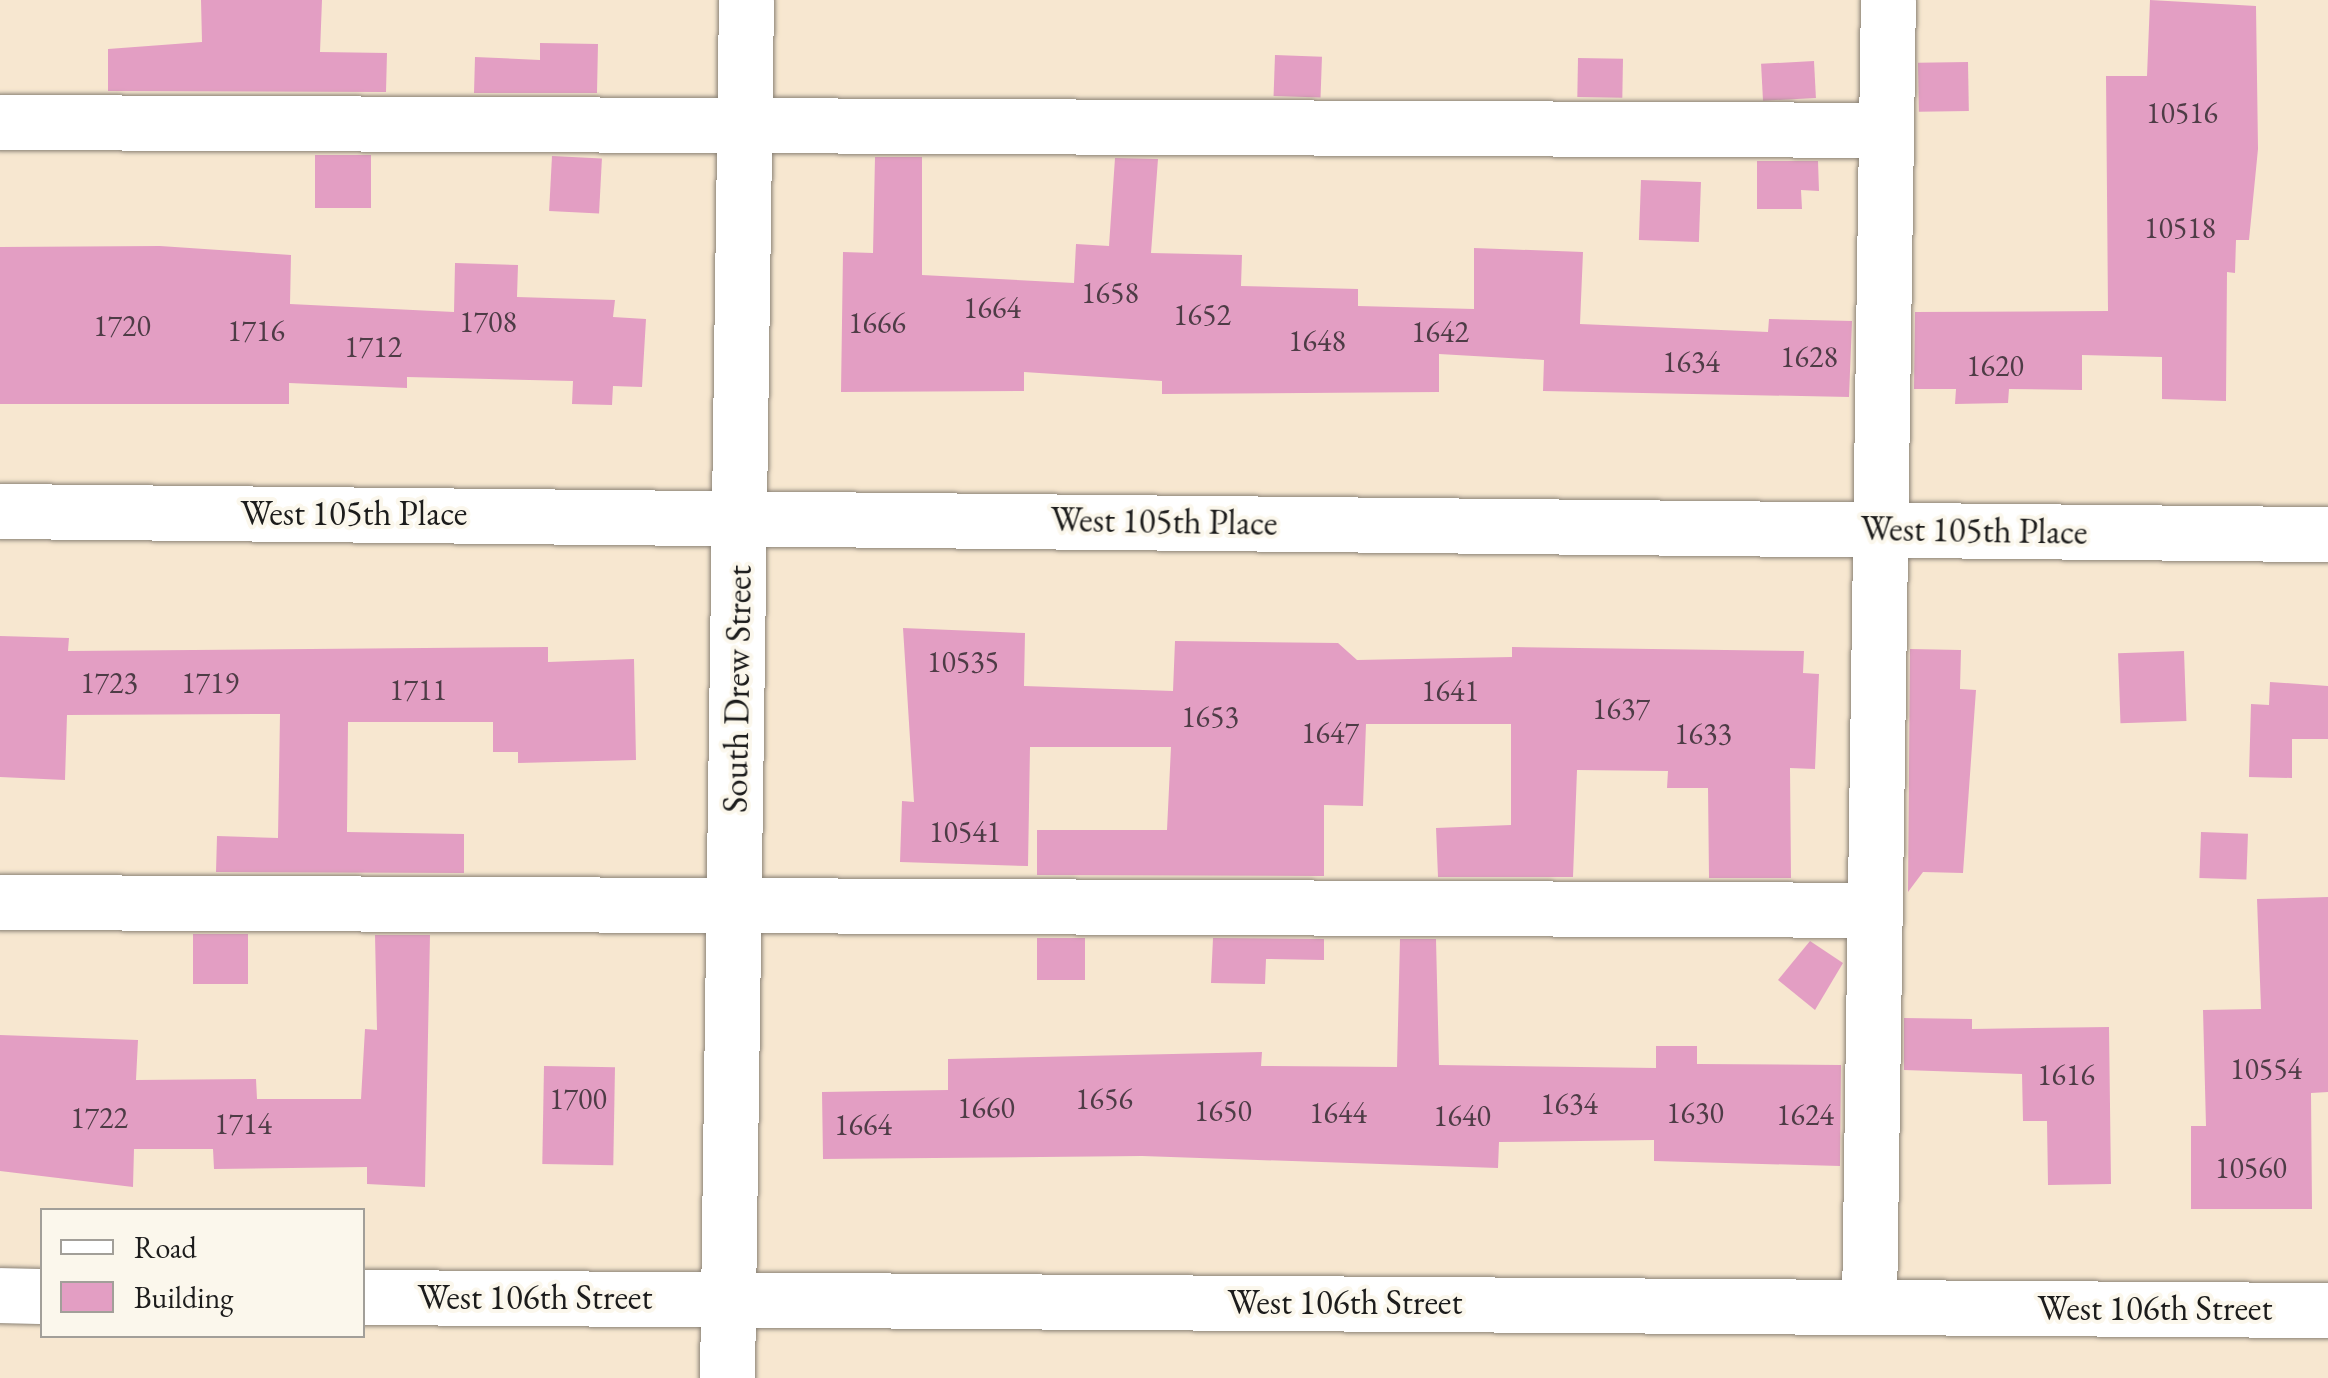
<!DOCTYPE html>
<style>
body{margin:0}
#map{position:relative;width:2328px;height:1378px;overflow:hidden;background:#f7e7d0;font-family:"EB Garamond",serif}
div>[style]{position:absolute}
[style*='--x']{left:calc(var(--x)*1px);top:calc(var(--y)*1px);width:calc(var(--w)*1px);rotate:calc(var(--a)*1deg)}
.building>*{inset:0;background:#e39ec3;transform-origin:0 0}
.roads{filter:drop-shadow(0 0 2px #8a8276) drop-shadow(0 0 2px #8a8276)}
.minor>*{height:55px;margin:-27.5px;padding:0 27.5px;transform-origin:27.5px;border-radius:27.5px;background:#fff}
span{translate:-50% -50%;white-space:nowrap;text-align:center;line-height:1.15;-webkit-text-stroke:8px #fbf7ec;paint-order:stroke}
.number-label{font-size:30px;color:#4e3c46}
.number-label span{-webkit-text-stroke-width:0}
.street-label{font-size:35px;color:#1c1c1c}
.legend{position:absolute;left:40px;top:1208px;width:325px;height:130px;box-sizing:border-box;background:#fbf7ec;border:2px solid #a29f99;margin:0;padding:12px 18px;list-style:none;font-size:30px;color:#1c1c1c}
.legend li{display:flex;align-items:center;gap:20px;height:50px}
.legend b{width:50px;border:2px solid #a29f99}
</style>
<div id="map">
<div class="building">
<div style="clip-path:polygon(201px 0,322px 0,320px 52px,387px 53px,386px 92px,108px 91px,108px 49px,202px 42px)"></div>
<div style="clip-path:polygon(2150px 0,2256px 6px,2258px 149px,2249px 240px,2236px 240px,2235px 273px,2227px 272px,2226px 401px,2162px 399px,2162px 357px,2082px 355px,2082px 390px,2009px 389px,2008px 403px,1955px 404px,1956px 389px,1914px 389px,1915px 312px,2108px 311px,2106px 76px,2147px 76px)"></div>
<div style="clip-path:polygon(540px 43px,598px 44px,597px 93px,474px 93px,475px 57px,540px 60px)"></div>
<div style="left:1275px;top:55px;width:47px;height:41px;rotate:2deg"></div>
<div style="left:1578px;top:58px;width:45px;height:39px;rotate:1deg"></div>
<div style="left:1814px;top:61px;width:37px;height:53px;rotate:87deg"></div>
<div style="left:1968px;top:62px;width:49px;height:50px;rotate:89deg"></div>
<div style="left:315px;top:155px;width:56px;height:53px"></div>
<div style="left:552px;top:156px;width:50px;height:55px;rotate:3deg"></div>
<div style="clip-path:polygon(875px 157px,922px 157px,922px 275px,1074px 283px,1076px 244px,1109px 246px,1115px 158px,1158px 159px,1151px 253px,1242px 255px,1241px 286px,1358px 289px,1358px 306px,1474px 309px,1474px 248px,1583px 252px,1580px 324px,1768px 332px,1769px 319px,1852px 321px,1849px 397px,1543px 391px,1544px 360px,1439px 354px,1439px 392px,1162px 394px,1162px 381px,1024px 372px,1024px 391px,841px 392px,843px 252px,873px 253px)"></div>
<div style="clip-path:polygon(1757px 161px,1818px 161px,1819px 191px,1801px 190px,1802px 209px,1757px 209px)"></div>
<div style="left:1641px;top:180px;width:60px;height:60px;rotate:2deg"></div>
<div style="clip-path:polygon(160px 246px,291px 255px,290px 304px,454px 312px,455px 263px,518px 265px,517px 297px,615px 300px,613px 317px,646px 319px,642px 387px,613px 386px,612px 405px,572px 404px,573px 381px,407px 377px,407px 388px,289px 383px,289px 404px,0 404px,0 247px)"></div>
<div style="clip-path:polygon(903px 628px,1025px 633px,1024px 686px,1173px 691px,1175px 641px,1338px 643px,1357px 660px,1512px 657px,1512px 647px,1804px 651px,1803px 673px,1819px 674px,1815px 769px,1790px 768px,1791px 878px,1709px 878px,1708px 788px,1667px 788px,1668px 771px,1577px 770px,1573px 877px,1438px 877px,1436px 828px,1511px 825px,1511px 724px,1366px 724px,1363px 806px,1324px 805px,1324px 876px,1037px 875px,1037px 830px,1167px 830px,1171px 747px,1030px 747px,1028px 866px,900px 862px,902px 801px,914px 802px)"></div>
<div style="clip-path:polygon(0 636px,69px 638px,68px 651px,548px 647px,548px 662px,634px 659px,636px 760px,518px 763px,518px 752px,493px 752px,493px 722px,348px 722px,347px 832px,464px 834px,464px 873px,216px 872px,217px 836px,278px 838px,280px 714px,67px 715px,65px 780px,0 777px)"></div>
<div style="clip-path:polygon(1910px 649px,1961px 650px,1960px 689px,1976px 690px,1963px 873px,1923px 872px,1908px 892px)"></div>
<div style="left:2184px;top:651px;width:70px;height:66px;rotate:88deg"></div>
<div style="clip-path:polygon(2270px 682px,2328px 686px,2328px 739px,2292px 739px,2292px 778px,2249px 777px,2251px 704px,2269px 705px)"></div>
<div style="left:2201px;top:832px;width:47px;height:46px;rotate:2deg"></div>
<div style="clip-path:polygon(2328px 897px,2328px 1092px,2311px 1093px,2312px 1209px,2191px 1209px,2191px 1126px,2206px 1126px,2203px 1010px,2261px 1009px,2257px 899px)"></div>
<div style="left:193px;top:934px;width:55px;height:50px"></div>
<div style="clip-path:polygon(375px 935px,430px 935px,425px 1187px,367px 1184px,367px 1167px,214px 1169px,213px 1149px,134px 1149px,133px 1187px,0 1171px,0 1035px,138px 1040px,136px 1080px,256px 1079px,257px 1099px,361px 1099px,365px 1029px,377px 1030px)"></div>
<div style="left:1037px;top:938px;width:48px;height:42px"></div>
<div style="clip-path:polygon(1213px 938px,1324px 939px,1324px 960px,1266px 959px,1265px 984px,1211px 983px)"></div>
<div style="clip-path:polygon(1400px 939px,1436px 939px,1439px 1065px,1656px 1068px,1656px 1046px,1697px 1046px,1697px 1064px,1841px 1065px,1840px 1166px,1654px 1161px,1654px 1140px,1499px 1142px,1498px 1168px,1142px 1156px,823px 1159px,822px 1092px,948px 1090px,948px 1059px,1262px 1052px,1261px 1066px,1397px 1067px)"></div>
<div style="clip-path:polygon(1810px 941px,1843px 963px,1815px 1010px,1778px 980px)"></div>
<div style="clip-path:polygon(1904px 1018px,1972px 1019px,1972px 1029px,2109px 1027px,2111px 1184px,2048px 1185px,2047px 1121px,2023px 1121px,2022px 1074px,1904px 1070px)"></div>
<div style="left:544px;top:1066px;width:71px;height:98px;rotate:1deg"></div>
</div>
<div class="roads">
<div class="minor">
<div style="--x:0;--y:122;--w:1886;--a:0.24"></div>
<div style="--x:0;--y:511;--w:2328;--a:0.57"></div>
<div style="--x:0;--y:902;--w:1874;--a:0.24"></div>
<div style="--x:0;--y:1295;--w:42;--a:1.4"></div>
<div style="--x:362;--y:1297;--w:1966;--a:0.38"></div>
<div style="--x:1869;--y:1306;--w:1306;--a:-89.17"></div>
<div style="--x:727;--y:1378;--w:1378;--a:-89.21"></div>
</div>
</div>
<div class="number-label">
<span style="left:2182px;top:113px">10516</span>
<span style="left:2180px;top:228px">10518</span>
<span style="left:1110px;top:293px">1658</span>
<span style="left:992px;top:308px">1664</span>
<span style="left:1202px;top:315px">1652</span>
<span style="left:488px;top:322px">1708</span>
<span style="left:877px;top:323px">1666</span>
<span style="left:122px;top:326px">1720</span>
<span style="left:256px;top:331px">1716</span>
<span style="left:1440px;top:332px">1642</span>
<span style="left:1317px;top:341px">1648</span>
<span style="left:373px;top:347px">1712</span>
<span style="left:1809px;top:357px">1628</span>
<span style="left:1691px;top:362px">1634</span>
<span style="left:1995px;top:366px">1620</span>
<span style="left:963px;top:662px">10535</span>
<span style="left:109px;top:683px">1723</span>
<span style="left:210px;top:683px">1719</span>
<span style="left:418px;top:690px">1711</span>
<span style="left:1450px;top:691px">1641</span>
<span style="left:1621px;top:709px">1637</span>
<span style="left:1210px;top:717px">1653</span>
<span style="left:1330px;top:733px">1647</span>
<span style="left:1703px;top:734px">1633</span>
<span style="left:965px;top:832px">10541</span>
<span style="left:2266px;top:1069px">10554</span>
<span style="left:2066px;top:1075px">1616</span>
<span style="left:578px;top:1099px">1700</span>
<span style="left:1104px;top:1099px">1656</span>
<span style="left:1569px;top:1104px">1634</span>
<span style="left:986px;top:1108px">1660</span>
<span style="left:1223px;top:1111px">1650</span>
<span style="left:1338px;top:1113px">1644</span>
<span style="left:1695px;top:1113px">1630</span>
<span style="left:1805px;top:1115px">1624</span>
<span style="left:1462px;top:1116px">1640</span>
<span style="left:99px;top:1118px">1722</span>
<span style="left:243px;top:1124px">1714</span>
<span style="left:863px;top:1125px">1664</span>
<span style="left:2251px;top:1168px">10560</span>
</div>
<div class="street-label">
<span style="left:354px;top:513px">West 105th Place</span>
<span style="left:1164px;top:521px;rotate:1deg">West 105th Place</span>
<span style="left:1974px;top:530px;rotate:1deg">West 105th Place</span>
<span style="left:737px;top:689px;rotate:-89deg">South Drew Street</span>
<span style="left:535px;top:1297px">West 106th Street</span>
<span style="left:1345px;top:1302px">West 106th Street</span>
<span style="left:2155px;top:1308px">West 106th Street</span>
</div>
<ul class="legend">
<li><b style="height:12px;background:#fff"></b>Road</li>
<li><b style="height:28px;background:#e39ec3"></b>Building</li>
</ul>
</div>
